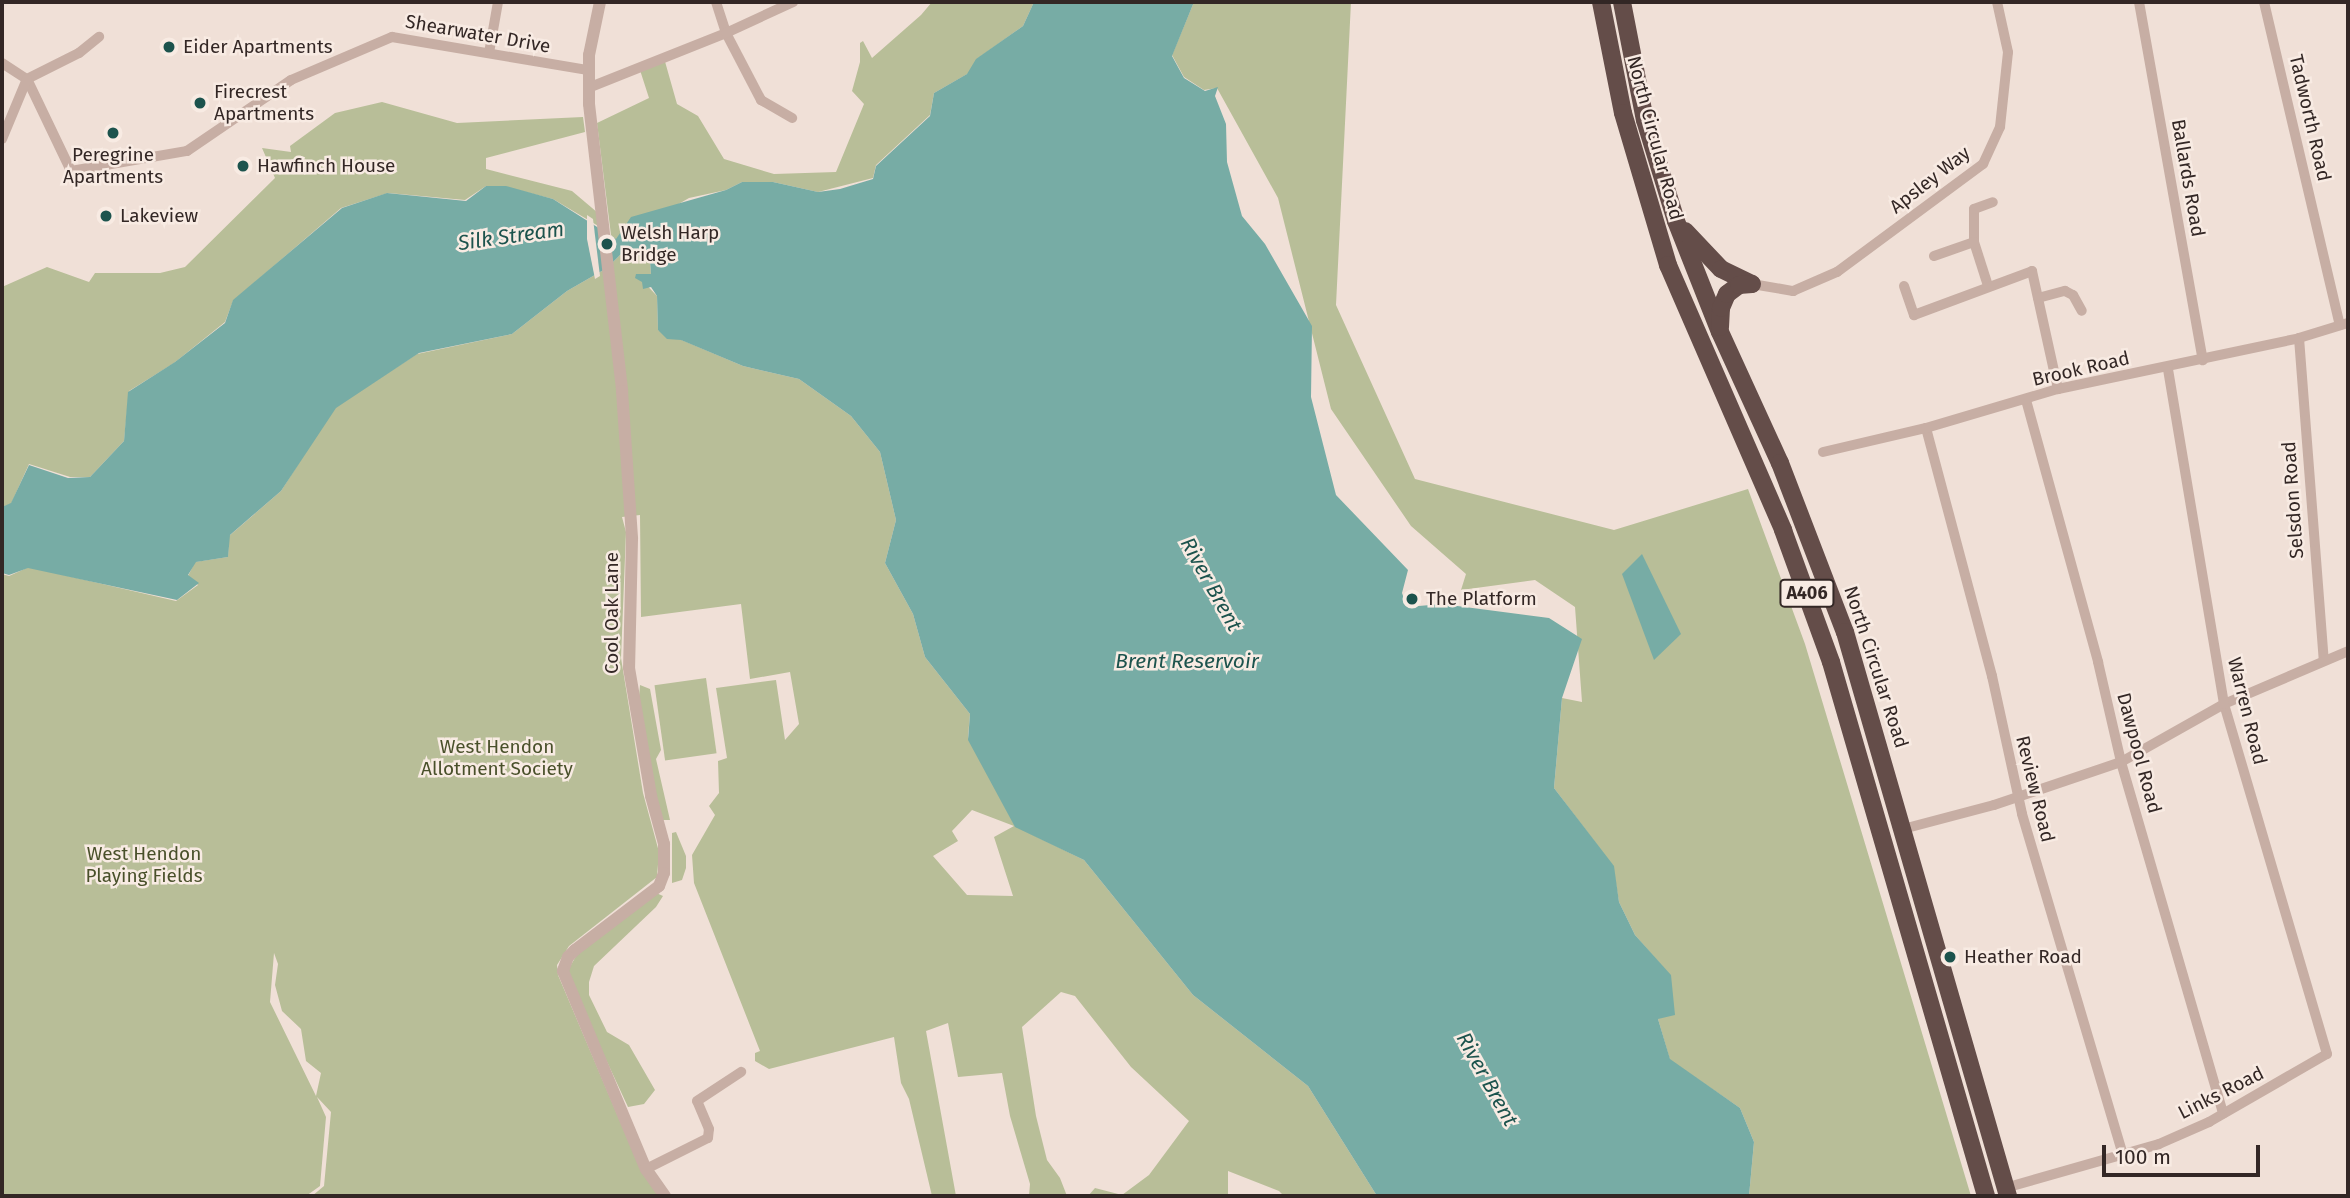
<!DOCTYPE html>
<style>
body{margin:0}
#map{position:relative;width:2350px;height:1198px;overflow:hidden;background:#f0e0d7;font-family:"Fira Sans",sans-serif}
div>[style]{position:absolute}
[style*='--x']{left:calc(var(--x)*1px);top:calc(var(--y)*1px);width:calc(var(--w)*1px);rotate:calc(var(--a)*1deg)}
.green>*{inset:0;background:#b8be98;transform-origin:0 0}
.water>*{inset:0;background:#77aca5}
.pier>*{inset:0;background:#f0e0d7}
.minor>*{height:10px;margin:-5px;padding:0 5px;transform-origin:5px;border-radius:5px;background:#c7aea4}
.tertiary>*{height:12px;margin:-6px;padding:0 6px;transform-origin:6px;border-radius:6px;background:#c7aea4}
.trunk>*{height:18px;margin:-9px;padding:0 9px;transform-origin:9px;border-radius:9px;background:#644d49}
.dots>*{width:19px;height:19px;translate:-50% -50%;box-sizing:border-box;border:4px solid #f8ebe3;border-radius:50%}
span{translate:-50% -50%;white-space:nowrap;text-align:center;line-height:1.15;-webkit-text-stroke:5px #f8ebe3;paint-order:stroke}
.shield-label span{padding:2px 5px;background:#f8ebe3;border:2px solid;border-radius:5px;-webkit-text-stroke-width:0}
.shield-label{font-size:18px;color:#332725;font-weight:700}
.street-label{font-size:19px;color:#332725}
.poi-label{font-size:19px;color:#332725}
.left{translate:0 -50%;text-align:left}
.park-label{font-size:19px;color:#49502a}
.water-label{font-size:21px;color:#1c534d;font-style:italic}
.frame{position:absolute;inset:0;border:4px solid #332725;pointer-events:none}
.scale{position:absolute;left:2102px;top:1145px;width:158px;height:32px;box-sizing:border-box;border:4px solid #332725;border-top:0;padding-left:9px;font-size:21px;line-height:24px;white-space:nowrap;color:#332725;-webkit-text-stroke:5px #f8ebe3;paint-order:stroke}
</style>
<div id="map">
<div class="green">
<div style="clip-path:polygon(932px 2px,1034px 2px,1023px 26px,977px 59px,969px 73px,934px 93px,930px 115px,876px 165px,873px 178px,818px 192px,773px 182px,742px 182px,726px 190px,689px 198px,616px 240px,611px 235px,597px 123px,649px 98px,639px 67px,664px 58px,677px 104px,698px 116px,724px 159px,774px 174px,836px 172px,864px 104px,852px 91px,860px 62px,860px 43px,863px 41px,872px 58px,921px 15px)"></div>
<div style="clip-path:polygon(1194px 2px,1351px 2px,1336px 305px,1415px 479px,1614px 530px,1748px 489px,1805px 644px,1971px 1196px,1749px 1196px,1754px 1142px,1740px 1108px,1670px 1060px,1658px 1019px,1670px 975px,1635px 935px,1619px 902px,1613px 866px,1554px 788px,1562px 698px,1582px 702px,1575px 607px,1535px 580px,1461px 590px,1466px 574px,1411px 526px,1331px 409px,1278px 198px,1217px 88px,1204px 90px,1184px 77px,1172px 55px)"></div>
<div style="clip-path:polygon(382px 102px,457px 123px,583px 117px,585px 132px,486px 158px,486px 169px,572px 191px,598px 213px,600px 227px,553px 199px,506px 187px,486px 186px,465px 200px,388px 193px,341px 208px,233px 301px,225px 322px,174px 363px,129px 391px,124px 441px,90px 477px,70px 477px,29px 464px,11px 504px,2px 507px,2px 287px,47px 267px,89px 282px,95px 273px,160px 273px,185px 267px,275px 178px,262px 148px,291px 152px,290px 146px,335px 113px)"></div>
<div style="clip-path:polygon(evenodd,626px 249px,650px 261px,651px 274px,636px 274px,657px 296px,658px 330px,743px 366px,799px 379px,851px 416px,880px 452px,896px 520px,885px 563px,913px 614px,925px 657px,970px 714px,968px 737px,1015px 826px,1084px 860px,1193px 995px,1308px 1086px,1377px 1196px,1284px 1196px,1279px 1191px,1228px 1171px,1228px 1196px,1088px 1196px,1095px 1188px,1122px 1195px,1149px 1175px,1189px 1121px,1131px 1067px,1075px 996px,1061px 992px,1022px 1027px,1036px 1116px,1047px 1160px,1060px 1178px,1067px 1196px,1029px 1196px,1030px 1184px,1010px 1116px,1002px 1073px,958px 1077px,948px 1023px,926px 1031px,956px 1196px,932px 1196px,909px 1099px,901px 1083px,894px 1037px,769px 1069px,755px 1061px,755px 1053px,760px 1051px,694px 883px,692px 855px,715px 815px,709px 806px,719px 793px,718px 761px,727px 758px,716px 688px,776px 680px,785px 740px,799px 724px,790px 672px,750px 679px,741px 604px,641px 617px,640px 515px,622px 517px,626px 532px,621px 658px,643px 793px,659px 852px,657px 877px,569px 946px,557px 965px,558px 975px,639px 1166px,659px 1196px,312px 1196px,324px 1186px,331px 1112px,317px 1097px,326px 1117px,320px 1186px,306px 1196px,2px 1196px,2px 574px,9px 576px,29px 567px,176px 601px,198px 585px,188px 576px,195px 562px,228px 557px,229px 536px,281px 491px,334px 408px,417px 354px,512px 334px,567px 291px,607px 268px,626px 249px,972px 810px,1014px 826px,994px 837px,1013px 896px,967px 895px,933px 856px,958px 841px,952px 831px,972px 810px,626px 249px,274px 953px,278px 964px,275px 985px,282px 1011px,301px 1029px,306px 1061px,321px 1073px,316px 1096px,270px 1002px,274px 953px)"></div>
<div style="left:706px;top:678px;width:76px;height:52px;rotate:82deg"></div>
<div style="clip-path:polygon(640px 685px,650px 689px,661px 750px,656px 759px,670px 820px,663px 820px,654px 788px,639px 697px)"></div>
<div style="clip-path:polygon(676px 832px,686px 856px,686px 868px,682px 880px,672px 883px,672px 833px)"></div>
<div style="clip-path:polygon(654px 892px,663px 896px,656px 907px,594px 966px,589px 982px,589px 995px,607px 1032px,629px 1045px,655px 1090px,644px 1104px,628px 1107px,570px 982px,568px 970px,579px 951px)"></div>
</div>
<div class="water">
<div style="clip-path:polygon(1034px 2px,1194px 2px,1172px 56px,1184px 78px,1205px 91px,1218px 87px,1215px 96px,1226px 124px,1227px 162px,1242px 216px,1265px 244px,1312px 326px,1311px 397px,1336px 495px,1408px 570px,1402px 593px,1407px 607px,1442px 604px,1549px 618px,1582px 639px,1562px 698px,1554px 788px,1614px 866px,1619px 902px,1635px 935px,1671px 975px,1675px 1015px,1658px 1019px,1670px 1059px,1740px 1108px,1754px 1142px,1749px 1196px,1377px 1196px,1308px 1086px,1193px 995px,1084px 860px,1015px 827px,968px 740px,970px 714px,925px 657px,913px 614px,885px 563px,896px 520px,880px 452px,851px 416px,799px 379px,743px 366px,681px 340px,667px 339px,658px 330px,657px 296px,651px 287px,643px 289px,642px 282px,635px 278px,636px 274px,651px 274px,650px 261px,626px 249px,607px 268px,567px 291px,512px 334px,419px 353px,336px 408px,281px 491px,230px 535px,228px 557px,196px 562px,188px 575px,199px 583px,177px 600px,28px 568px,9px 575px,2px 573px,2px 507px,11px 503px,29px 465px,68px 478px,90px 477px,124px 441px,128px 392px,175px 362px,225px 323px,233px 300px,342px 208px,387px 193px,466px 201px,486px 186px,506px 186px,553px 199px,616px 239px,631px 217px,726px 190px,742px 182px,773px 182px,818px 192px,840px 189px,873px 179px,876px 166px,930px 116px,934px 93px,967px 74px,976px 59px,1023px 26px)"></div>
<div style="clip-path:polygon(1642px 554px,1681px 634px,1654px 660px,1622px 574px)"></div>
</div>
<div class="pier">
<div style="clip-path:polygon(587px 215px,593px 219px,600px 276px,595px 279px,587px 239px)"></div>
</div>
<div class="minor">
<div style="--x:716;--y:2;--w:33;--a:72"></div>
<div style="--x:726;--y:33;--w:76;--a:62.4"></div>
<div style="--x:761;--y:100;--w:36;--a:30"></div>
<div style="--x:2139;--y:2;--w:364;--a:79.9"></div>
<div style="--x:2264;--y:2;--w:332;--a:76.8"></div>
<div style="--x:489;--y:53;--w:52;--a:-80"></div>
<div style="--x:2;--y:63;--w:30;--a:33"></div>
<div style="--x:27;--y:79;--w:58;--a:-26.6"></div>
<div style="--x:79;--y:53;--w:26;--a:-39"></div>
<div style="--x:27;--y:79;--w:102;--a:64.4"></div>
<div style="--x:71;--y:171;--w:118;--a:-9.8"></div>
<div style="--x:187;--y:151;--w:126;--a:-34.3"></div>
<div style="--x:291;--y:80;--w:110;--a:-23.1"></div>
<div style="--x:392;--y:37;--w:199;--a:9.6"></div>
<div style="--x:588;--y:88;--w:149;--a:-21.7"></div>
<div style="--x:726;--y:33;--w:74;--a:-24.8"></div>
<div style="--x:2;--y:139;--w:65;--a:-67.4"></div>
<div style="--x:1974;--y:242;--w:33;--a:-90"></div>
<div style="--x:1974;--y:209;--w:20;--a:-20"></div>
<div style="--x:1934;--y:256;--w:42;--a:-19.3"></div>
<div style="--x:1974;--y:242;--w:46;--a:72.3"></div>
<div style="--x:1752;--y:284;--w:42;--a:9.7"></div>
<div style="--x:1793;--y:291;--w:48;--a:-23.4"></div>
<div style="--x:1837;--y:272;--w:182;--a:-36.5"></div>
<div style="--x:1983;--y:164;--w:41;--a:-65.3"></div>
<div style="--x:2000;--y:127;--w:75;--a:-83.9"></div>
<div style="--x:2008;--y:52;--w:51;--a:-102.4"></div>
<div style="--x:1904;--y:286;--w:31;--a:71"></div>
<div style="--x:1914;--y:315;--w:126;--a:-20.4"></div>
<div style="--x:2032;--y:271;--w:121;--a:77.6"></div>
<div style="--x:2038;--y:298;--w:28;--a:-15"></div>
<div style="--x:2065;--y:291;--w:9;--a:27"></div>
<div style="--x:2073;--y:295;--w:18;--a:61"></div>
<div style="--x:2299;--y:338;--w:323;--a:85.6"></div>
<div style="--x:2026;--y:400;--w:272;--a:74.6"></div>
<div style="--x:2098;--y:662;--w:103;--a:77"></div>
<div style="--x:2121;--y:762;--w:366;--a:73.8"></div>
<div style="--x:1926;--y:428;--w:257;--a:75.1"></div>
<div style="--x:1992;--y:676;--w:141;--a:77.7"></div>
<div style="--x:2022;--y:814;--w:356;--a:73.5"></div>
<div style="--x:1823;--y:452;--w:106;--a:-13.1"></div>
<div style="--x:1926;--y:428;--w:138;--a:-16.5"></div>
<div style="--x:2058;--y:389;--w:246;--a:-11.9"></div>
<div style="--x:2299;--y:338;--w:51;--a:-17"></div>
<div style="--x:1903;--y:829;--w:94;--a:-14.8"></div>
<div style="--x:1994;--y:805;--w:134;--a:-18.7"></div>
<div style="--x:2121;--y:762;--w:118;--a:-29.4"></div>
<div style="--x:2224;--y:704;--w:135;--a:-23.1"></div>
<div style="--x:646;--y:1169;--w:69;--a:-26.6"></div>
<div style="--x:708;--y:1138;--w:9;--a:-84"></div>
<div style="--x:709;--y:1129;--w:30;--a:-113"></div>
<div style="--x:697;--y:1101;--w:53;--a:-33.4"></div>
<div style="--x:2005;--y:1188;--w:160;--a:-15.9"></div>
<div style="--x:2159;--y:1144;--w:55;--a:-23.7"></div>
<div style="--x:2209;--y:1122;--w:136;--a:-30"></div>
<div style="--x:2327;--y:1054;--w:365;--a:-106.4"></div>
<div style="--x:2224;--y:704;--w:341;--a:-99.5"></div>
</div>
<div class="tertiary">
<div style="--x:600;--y:2;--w:54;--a:101.7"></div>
<div style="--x:589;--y:55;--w:49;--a:90"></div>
<div style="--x:589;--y:104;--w:289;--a:83.4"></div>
<div style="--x:622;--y:391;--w:148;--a:86.1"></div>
<div style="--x:632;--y:539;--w:129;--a:91.3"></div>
<div style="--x:629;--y:668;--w:130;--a:80.2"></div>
<div style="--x:651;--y:796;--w:50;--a:74.8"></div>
<div style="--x:664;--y:844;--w:29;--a:90"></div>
<div style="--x:664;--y:873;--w:14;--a:111"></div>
<div style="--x:659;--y:886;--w:106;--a:142.7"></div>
<div style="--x:575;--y:950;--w:10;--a:135"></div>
<div style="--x:568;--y:957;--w:15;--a:110"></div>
<div style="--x:563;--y:971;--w:215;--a:67.3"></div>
<div style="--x:646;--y:1169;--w:33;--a:55"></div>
</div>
<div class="trunk">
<div style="--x:1601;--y:2;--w:113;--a:78.8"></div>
<div style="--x:1623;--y:113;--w:159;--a:73.5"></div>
<div style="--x:1668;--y:265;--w:289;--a:66.5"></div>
<div style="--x:1783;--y:530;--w:140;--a:70"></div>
<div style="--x:1831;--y:662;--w:556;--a:73.81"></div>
<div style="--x:1622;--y:2;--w:120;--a:79"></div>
<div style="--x:1645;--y:120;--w:106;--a:72.9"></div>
<div style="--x:1676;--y:221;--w:119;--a:68.4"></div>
<div style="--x:1720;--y:332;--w:144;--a:65.4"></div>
<div style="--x:1780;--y:463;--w:181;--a:69"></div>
<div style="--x:1845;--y:632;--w:587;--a:73.88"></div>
<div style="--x:1685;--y:231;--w:52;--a:46.5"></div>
<div style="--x:1721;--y:269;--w:34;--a:26"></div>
<div style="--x:1720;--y:327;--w:19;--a:-87"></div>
<div style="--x:1721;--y:308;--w:15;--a:-67"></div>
<div style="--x:1727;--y:294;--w:15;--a:-37"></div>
<div style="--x:1739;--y:285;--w:13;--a:-4"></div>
</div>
<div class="dots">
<div style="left:169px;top:47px;background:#1c534d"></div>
<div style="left:200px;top:103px;background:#1c534d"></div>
<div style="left:113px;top:133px;background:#1c534d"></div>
<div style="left:243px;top:166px;background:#1c534d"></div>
<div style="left:106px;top:216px;background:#1c534d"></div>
<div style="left:607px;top:244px;background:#1c534d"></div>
<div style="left:1412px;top:599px;background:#1c534d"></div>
<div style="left:1950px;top:957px;background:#1c534d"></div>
</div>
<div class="shield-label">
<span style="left:1807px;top:593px">A406</span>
</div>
<div class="street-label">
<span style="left:478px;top:34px;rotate:10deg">Shearwater Drive</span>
<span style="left:2310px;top:118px;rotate:77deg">Tadworth Road</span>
<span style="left:1655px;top:138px;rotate:75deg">North Circular Road</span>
<span style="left:2188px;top:178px;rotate:80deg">Ballards Road</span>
<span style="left:1930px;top:180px;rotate:-38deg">Apsley Way</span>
<span style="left:2081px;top:369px;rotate:-13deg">Brook Road</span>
<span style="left:2293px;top:500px;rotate:-94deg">Selsdon Road</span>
<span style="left:612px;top:613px;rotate:-90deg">Cool Oak Lane</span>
<span style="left:1876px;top:667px;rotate:72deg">North Circular Road</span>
<span style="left:2247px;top:711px;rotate:76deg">Warren Road</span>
<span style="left:2139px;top:753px;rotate:75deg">Dawpool Road</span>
<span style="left:2035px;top:789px;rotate:76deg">Review Road</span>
<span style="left:2221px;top:1093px;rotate:-27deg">Links Road</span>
</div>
<div class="poi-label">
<span class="left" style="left:183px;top:47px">Eider Apartments</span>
<span class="left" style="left:214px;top:103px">Firecrest<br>Apartments</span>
<span style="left:113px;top:166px">Peregrine<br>Apartments</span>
<span class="left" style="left:257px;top:166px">Hawfinch House</span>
<span class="left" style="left:120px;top:216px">Lakeview</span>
<span class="left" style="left:621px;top:244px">Welsh Harp<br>Bridge</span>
<span class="left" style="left:1426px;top:599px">The Platform</span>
<span class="left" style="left:1964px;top:957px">Heather Road</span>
</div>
<div class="park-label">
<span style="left:497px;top:758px">West Hendon<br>Allotment Society</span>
<span style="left:144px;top:865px">West Hendon<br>Playing Fields</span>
</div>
<div class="water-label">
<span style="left:511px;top:236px;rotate:-8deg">Silk Stream</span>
<span style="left:1211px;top:584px;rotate:61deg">River Brent</span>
<span style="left:1187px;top:661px">Brent Reservoir</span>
<span style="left:1487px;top:1079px;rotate:61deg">River Brent</span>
</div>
<div class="frame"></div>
<div class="scale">100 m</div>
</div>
